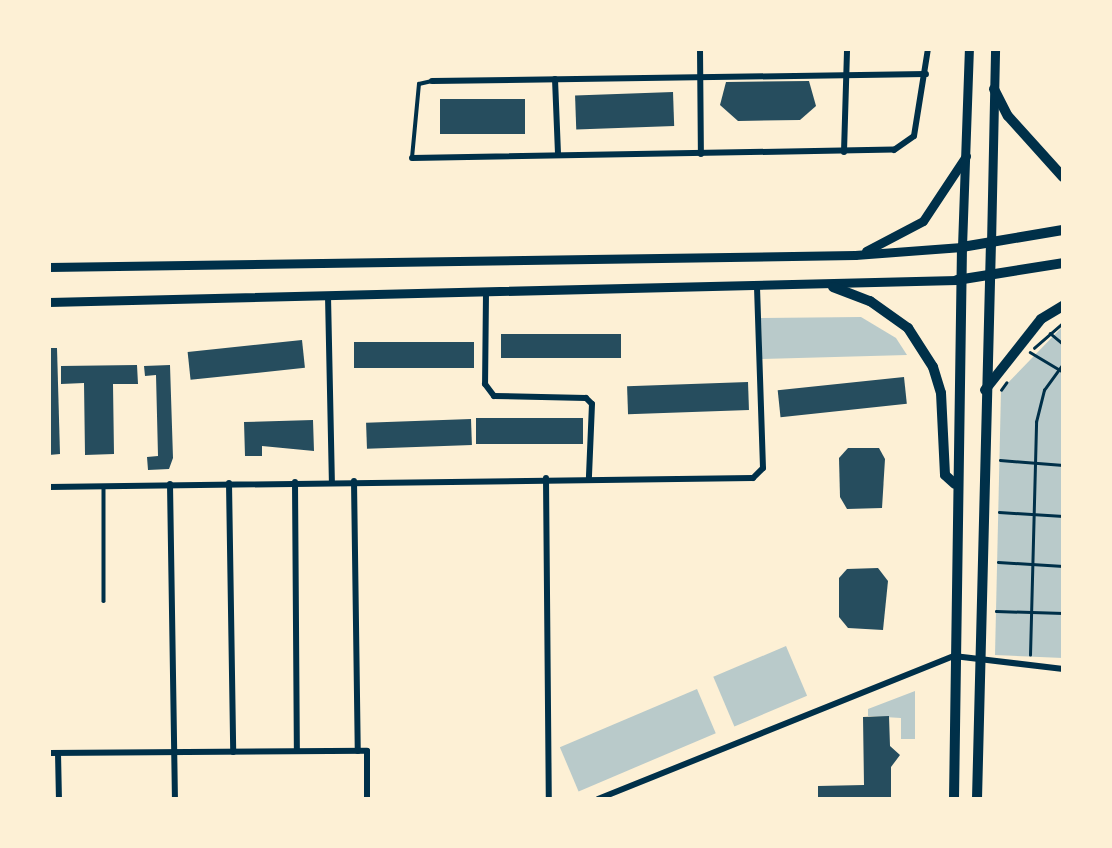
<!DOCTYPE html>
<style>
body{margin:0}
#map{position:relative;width:1112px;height:848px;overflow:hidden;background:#fdf0d5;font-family:"Roboto Condensed",sans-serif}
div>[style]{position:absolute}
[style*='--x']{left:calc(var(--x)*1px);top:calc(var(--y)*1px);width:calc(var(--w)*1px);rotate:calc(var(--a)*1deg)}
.green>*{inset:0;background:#b9caca;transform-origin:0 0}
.building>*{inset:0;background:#264d5e;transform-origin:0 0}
.path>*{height:2.5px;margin:-1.25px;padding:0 1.25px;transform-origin:1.25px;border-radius:1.25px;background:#003049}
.service>*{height:3.5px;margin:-1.75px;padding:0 1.75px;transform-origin:1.75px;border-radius:1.75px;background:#003049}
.minor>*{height:6px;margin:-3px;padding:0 3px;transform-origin:3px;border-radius:3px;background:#003049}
.secondary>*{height:9px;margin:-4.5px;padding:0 4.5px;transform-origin:4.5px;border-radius:4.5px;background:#003049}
.primary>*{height:10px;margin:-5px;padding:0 5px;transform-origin:5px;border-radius:5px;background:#003049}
span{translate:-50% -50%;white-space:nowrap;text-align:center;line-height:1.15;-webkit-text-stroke:7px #fdf0d5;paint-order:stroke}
.frame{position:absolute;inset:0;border:51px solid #fdf0d5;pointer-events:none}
</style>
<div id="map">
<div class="green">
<div style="clip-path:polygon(861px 317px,896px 338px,907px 355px,762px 359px,761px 318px)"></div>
<div style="clip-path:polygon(1063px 326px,1063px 658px,995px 655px,1001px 390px)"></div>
<div style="left:786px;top:646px;width:54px;height:79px;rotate:67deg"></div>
<div style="left:697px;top:689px;width:48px;height:149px;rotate:67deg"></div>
<div style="clip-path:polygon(915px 691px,915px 739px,901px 739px,901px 718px,868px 716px,868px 709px)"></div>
</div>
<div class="building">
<div style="clip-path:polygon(809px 81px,816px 106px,800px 120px,738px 121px,720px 105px,726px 82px)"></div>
<div style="left:673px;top:92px;width:34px;height:98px;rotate:88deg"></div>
<div style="left:440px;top:99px;width:85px;height:35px"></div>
<div style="left:621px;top:334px;width:24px;height:120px;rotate:90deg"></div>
<div style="left:302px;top:340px;width:28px;height:115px;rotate:84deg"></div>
<div style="left:474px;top:342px;width:26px;height:120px;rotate:90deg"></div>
<div style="clip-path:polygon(49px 348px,57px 348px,60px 454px,49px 455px)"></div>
<div style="clip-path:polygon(137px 365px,138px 384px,113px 384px,114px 454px,85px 455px,84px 383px,61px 384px,61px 366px)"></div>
<div style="clip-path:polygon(170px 365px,173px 458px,169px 469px,148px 470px,147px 457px,158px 456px,156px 375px,145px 376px,144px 366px)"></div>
<div style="left:904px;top:377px;width:27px;height:127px;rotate:84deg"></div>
<div style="left:748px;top:382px;width:28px;height:121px;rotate:88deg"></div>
<div style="left:476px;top:418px;width:107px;height:26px"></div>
<div style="left:471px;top:419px;width:26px;height:105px;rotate:88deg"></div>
<div style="clip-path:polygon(313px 420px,314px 451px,262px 446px,262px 456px,245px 456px,244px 422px)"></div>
<div style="clip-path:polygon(848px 448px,879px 448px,885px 459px,882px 508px,847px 509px,840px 497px,839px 458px)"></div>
<div style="clip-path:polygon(878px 568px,888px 581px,883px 630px,848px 628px,839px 617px,839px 578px,847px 569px)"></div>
<div style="clip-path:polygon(889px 716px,890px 746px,900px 755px,891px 767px,891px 798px,818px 799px,818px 786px,864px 785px,863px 717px)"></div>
</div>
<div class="path">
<div style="--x:1050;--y:333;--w:17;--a:40"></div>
<div style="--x:1034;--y:348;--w:38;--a:-41"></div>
<div style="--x:1030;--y:352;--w:39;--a:31"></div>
<div style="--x:1001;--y:390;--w:9;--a:-54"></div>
<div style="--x:1000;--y:460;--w:63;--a:4.5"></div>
<div style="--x:999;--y:512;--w:64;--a:3.6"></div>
<div style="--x:998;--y:562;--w:65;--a:3.5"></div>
<div style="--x:996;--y:611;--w:67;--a:1.7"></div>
<div style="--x:1030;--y:655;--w:233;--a:-88.5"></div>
<div style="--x:1036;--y:422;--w:33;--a:-76"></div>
<div style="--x:1044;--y:390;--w:32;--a:-54"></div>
</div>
<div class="service">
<div style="--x:412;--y:158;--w:74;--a:-84.6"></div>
<div style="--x:419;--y:84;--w:13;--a:-13"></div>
<div style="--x:104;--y:487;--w:114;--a:90"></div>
</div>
<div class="minor">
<div style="--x:700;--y:49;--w:105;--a:89.5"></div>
<div style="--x:555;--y:79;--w:76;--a:87.7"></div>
<div style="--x:432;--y:81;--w:494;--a:-0.8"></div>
<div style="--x:844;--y:152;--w:103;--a:-88.3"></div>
<div style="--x:412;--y:158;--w:482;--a:-1"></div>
<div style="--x:894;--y:150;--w:24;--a:-35"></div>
<div style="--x:914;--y:136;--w:88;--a:-80.9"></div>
<div style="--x:486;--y:293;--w:91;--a:90.6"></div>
<div style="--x:485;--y:384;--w:15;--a:53"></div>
<div style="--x:494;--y:396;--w:92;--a:1.2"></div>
<div style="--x:586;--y:398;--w:8;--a:45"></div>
<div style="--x:592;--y:404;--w:73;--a:92.4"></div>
<div style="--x:328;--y:296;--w:185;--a:88.8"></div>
<div style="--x:546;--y:478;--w:321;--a:89.5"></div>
<div style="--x:354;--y:481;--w:270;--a:89.2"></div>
<div style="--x:295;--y:482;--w:269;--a:89.6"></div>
<div style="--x:229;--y:483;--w:269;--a:89.1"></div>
<div style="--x:170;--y:484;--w:315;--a:89.1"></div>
<div style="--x:49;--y:487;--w:704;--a:-0.73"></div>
<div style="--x:753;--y:478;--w:14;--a:-45"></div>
<div style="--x:763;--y:468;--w:180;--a:-91.9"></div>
<div style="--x:49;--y:753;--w:318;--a:-0.4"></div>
<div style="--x:367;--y:751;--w:48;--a:90"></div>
<div style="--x:58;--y:753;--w:46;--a:88.8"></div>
<div style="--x:598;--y:799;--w:384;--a:-21.9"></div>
<div style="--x:954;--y:656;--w:110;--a:6.8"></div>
</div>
<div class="secondary">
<div style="--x:991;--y:244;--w:195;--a:-88.8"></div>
<div style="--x:866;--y:251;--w:64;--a:-27.8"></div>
<div style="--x:923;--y:221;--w:78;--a:-56.5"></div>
<div style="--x:49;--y:267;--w:806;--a:-0.85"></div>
<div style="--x:855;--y:255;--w:107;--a:-4.3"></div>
<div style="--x:962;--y:247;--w:198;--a:-88"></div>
<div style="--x:49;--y:302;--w:908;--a:-1.39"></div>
</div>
<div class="primary">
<div style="--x:994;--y:89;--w:30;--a:63"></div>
<div style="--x:1008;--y:116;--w:82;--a:48"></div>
<div style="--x:957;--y:280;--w:107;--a:-9.1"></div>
<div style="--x:833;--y:287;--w:40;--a:21"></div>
<div style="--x:870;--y:301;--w:47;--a:35.4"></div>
<div style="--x:908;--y:328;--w:46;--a:57.3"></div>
<div style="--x:933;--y:367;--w:27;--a:73"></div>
<div style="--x:941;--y:393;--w:82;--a:87.2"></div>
<div style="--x:945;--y:475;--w:13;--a:42"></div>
<div style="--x:985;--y:390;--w:90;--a:-51.7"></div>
<div style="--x:1041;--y:319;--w:26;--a:-31"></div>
<div style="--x:954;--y:799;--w:552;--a:-89.17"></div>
<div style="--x:962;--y:247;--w:102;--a:-9.6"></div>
<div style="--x:977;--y:799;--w:555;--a:-88.56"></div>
</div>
<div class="frame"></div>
</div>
